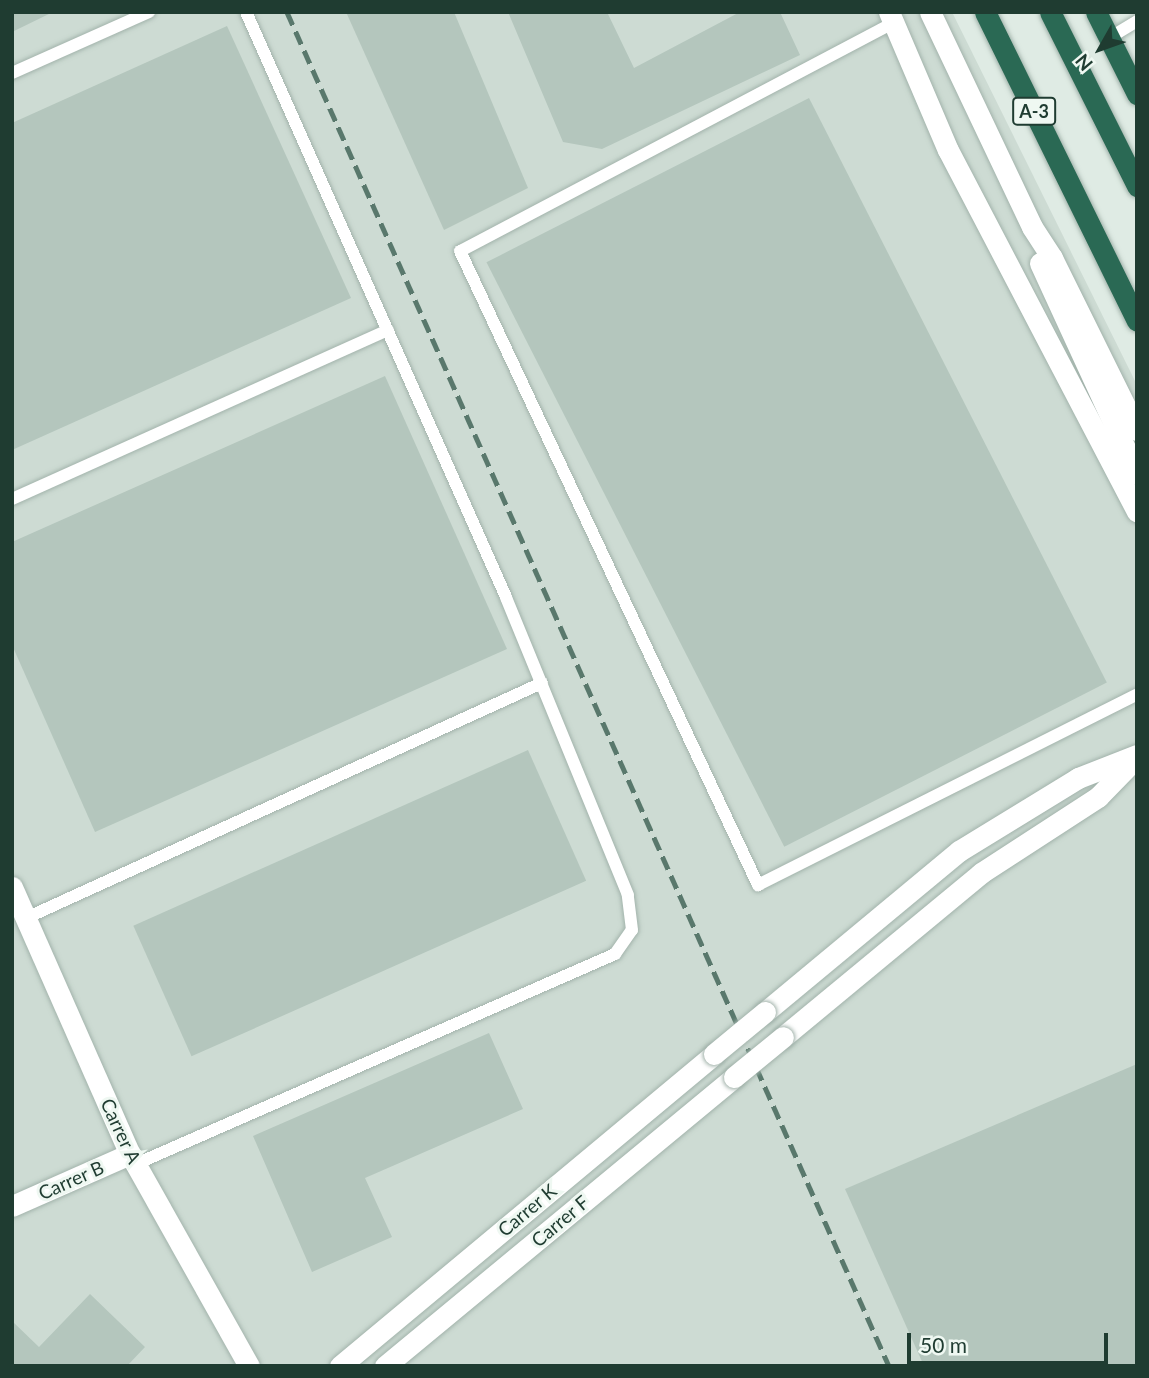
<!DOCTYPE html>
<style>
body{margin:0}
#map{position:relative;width:1149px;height:1378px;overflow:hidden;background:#dfebe4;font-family:Lato,sans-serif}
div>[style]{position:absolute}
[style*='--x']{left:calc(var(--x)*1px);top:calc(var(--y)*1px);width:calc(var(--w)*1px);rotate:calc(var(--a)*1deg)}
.built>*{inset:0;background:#cddbd3}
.building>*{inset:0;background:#b4c6bd;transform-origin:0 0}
.roads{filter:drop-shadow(0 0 2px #a2b3ab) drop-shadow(0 0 2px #a2b3ab)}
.lane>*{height:12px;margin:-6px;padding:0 6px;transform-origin:6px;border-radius:6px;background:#fff}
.street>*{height:21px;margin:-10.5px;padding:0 10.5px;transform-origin:10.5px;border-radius:10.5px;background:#fff}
.highway>*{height:21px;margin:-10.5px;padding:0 10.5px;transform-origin:10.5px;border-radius:10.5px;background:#2a6954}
.rail>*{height:5px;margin-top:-2.5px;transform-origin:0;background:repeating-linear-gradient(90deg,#59786c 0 14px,transparent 0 21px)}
.bridges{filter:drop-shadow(0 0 2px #a2b3ab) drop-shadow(0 0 2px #a2b3ab)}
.street-bridge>*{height:21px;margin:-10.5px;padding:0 10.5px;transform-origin:10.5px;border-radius:10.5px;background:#fff}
span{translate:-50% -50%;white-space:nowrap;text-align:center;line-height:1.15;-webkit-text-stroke:6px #eff8f2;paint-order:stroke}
.shield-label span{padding:2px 5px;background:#eff8f2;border:2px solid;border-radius:5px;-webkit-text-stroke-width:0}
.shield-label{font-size:18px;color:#1f3c31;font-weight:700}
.street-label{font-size:19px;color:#1f3c31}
.frame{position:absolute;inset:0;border:14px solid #1f3c31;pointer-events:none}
.north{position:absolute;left:1065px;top:14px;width:70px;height:70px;-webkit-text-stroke:5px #eff8f2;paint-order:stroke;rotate:230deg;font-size:19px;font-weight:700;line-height:28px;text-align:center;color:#1f3c31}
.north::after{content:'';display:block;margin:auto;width:24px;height:32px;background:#1f3c31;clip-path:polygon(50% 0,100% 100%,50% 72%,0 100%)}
.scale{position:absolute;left:907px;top:1333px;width:201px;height:32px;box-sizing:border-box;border:4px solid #1f3c31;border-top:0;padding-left:9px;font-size:21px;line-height:24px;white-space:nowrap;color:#1f3c31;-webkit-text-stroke:5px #eff8f2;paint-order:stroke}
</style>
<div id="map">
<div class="built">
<div style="clip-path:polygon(12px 12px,952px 12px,1137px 385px,1137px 1366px,12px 1366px)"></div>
</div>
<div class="building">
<div style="clip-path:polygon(12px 12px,53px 12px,12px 32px)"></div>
<div style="clip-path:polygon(346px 12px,454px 12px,528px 188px,444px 230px)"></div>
<div style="clip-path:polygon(508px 12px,607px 12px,634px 68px,740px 12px,780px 12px,800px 55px,602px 149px,563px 142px)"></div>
<div style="clip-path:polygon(227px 26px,351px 298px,12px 450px,12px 123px)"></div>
<div style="left:809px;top:98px;width:656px;height:362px;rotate:63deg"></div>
<div style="clip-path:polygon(385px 376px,507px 649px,95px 832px,12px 645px,12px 542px)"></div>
<div style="left:528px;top:750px;width:143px;height:432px;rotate:66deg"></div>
<div style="clip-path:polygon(489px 1033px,523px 1109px,365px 1178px,392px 1237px,312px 1272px,253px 1136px)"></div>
<div style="clip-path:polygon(1137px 1064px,1137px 1366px,924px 1366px,845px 1189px)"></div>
<div style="clip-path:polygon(90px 1294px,145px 1347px,127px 1366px,12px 1366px,12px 1321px,39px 1347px)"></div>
</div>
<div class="roads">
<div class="lane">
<div style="--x:893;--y:23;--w:489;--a:152.2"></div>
<div style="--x:460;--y:251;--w:701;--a:64.82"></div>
<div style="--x:758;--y:885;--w:424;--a:-26.7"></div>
<div style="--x:1109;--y:38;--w:33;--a:-31"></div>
<div style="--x:12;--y:73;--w:150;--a:-24"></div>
<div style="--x:12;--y:499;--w:412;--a:-24.2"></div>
<div style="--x:26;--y:918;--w:567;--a:-24.49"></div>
<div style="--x:136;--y:1164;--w:523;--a:-23.67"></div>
<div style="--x:615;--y:954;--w:29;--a:-55"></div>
<div style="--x:632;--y:930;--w:35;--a:-97"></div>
<div style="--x:628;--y:895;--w:322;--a:-112.3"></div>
<div style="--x:506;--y:597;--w:640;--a:-113.96"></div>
</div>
<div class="street">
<div style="--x:889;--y:12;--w:150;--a:66.9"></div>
<div style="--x:948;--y:150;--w:408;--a:62.4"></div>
<div style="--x:930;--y:12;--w:238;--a:64.6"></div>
<div style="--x:1032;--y:227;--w:37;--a:57"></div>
<div style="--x:1052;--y:258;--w:192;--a:63.7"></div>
<div style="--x:1040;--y:263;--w:232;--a:65.3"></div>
<div style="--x:12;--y:887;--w:292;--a:66.2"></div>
<div style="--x:130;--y:1154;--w:243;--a:60.7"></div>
<div style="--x:765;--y:1012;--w:252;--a:-39.7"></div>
<div style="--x:959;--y:851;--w:140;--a:-31.5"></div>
<div style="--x:1078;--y:778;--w:63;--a:-21.3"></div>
<div style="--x:783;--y:1037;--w:257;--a:-39.6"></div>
<div style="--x:981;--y:873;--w:140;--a:-33"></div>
<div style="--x:1098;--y:797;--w:53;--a:-45.8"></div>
<div style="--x:12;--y:1206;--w:129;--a:-23.8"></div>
<div style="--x:340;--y:1366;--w:487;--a:-39.8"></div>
<div style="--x:385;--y:1366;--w:453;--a:-39.6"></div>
</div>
<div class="highway">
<div style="--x:985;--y:12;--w:344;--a:63.8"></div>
<div style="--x:1050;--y:12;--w:195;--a:63.4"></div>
<div style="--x:1096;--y:12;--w:92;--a:63.4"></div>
</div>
</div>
<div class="rail">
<div style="--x:287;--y:12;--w:1482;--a:66.03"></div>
</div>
<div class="bridges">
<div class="street-bridge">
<div style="--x:714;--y:1054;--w:66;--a:-39.5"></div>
<div style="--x:734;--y:1077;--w:63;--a:-39.2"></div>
</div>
</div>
<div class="shield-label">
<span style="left:1034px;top:111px">A-3</span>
</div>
<div class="street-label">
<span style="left:121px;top:1131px;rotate:65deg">Carrer A</span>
<span style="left:71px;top:1180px;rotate:-24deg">Carrer B</span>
<span style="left:527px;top:1210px;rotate:-40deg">Carrer K</span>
<span style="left:560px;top:1221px;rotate:-40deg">Carrer F</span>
</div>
<div class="frame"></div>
<div class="north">N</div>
<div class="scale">50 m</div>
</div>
